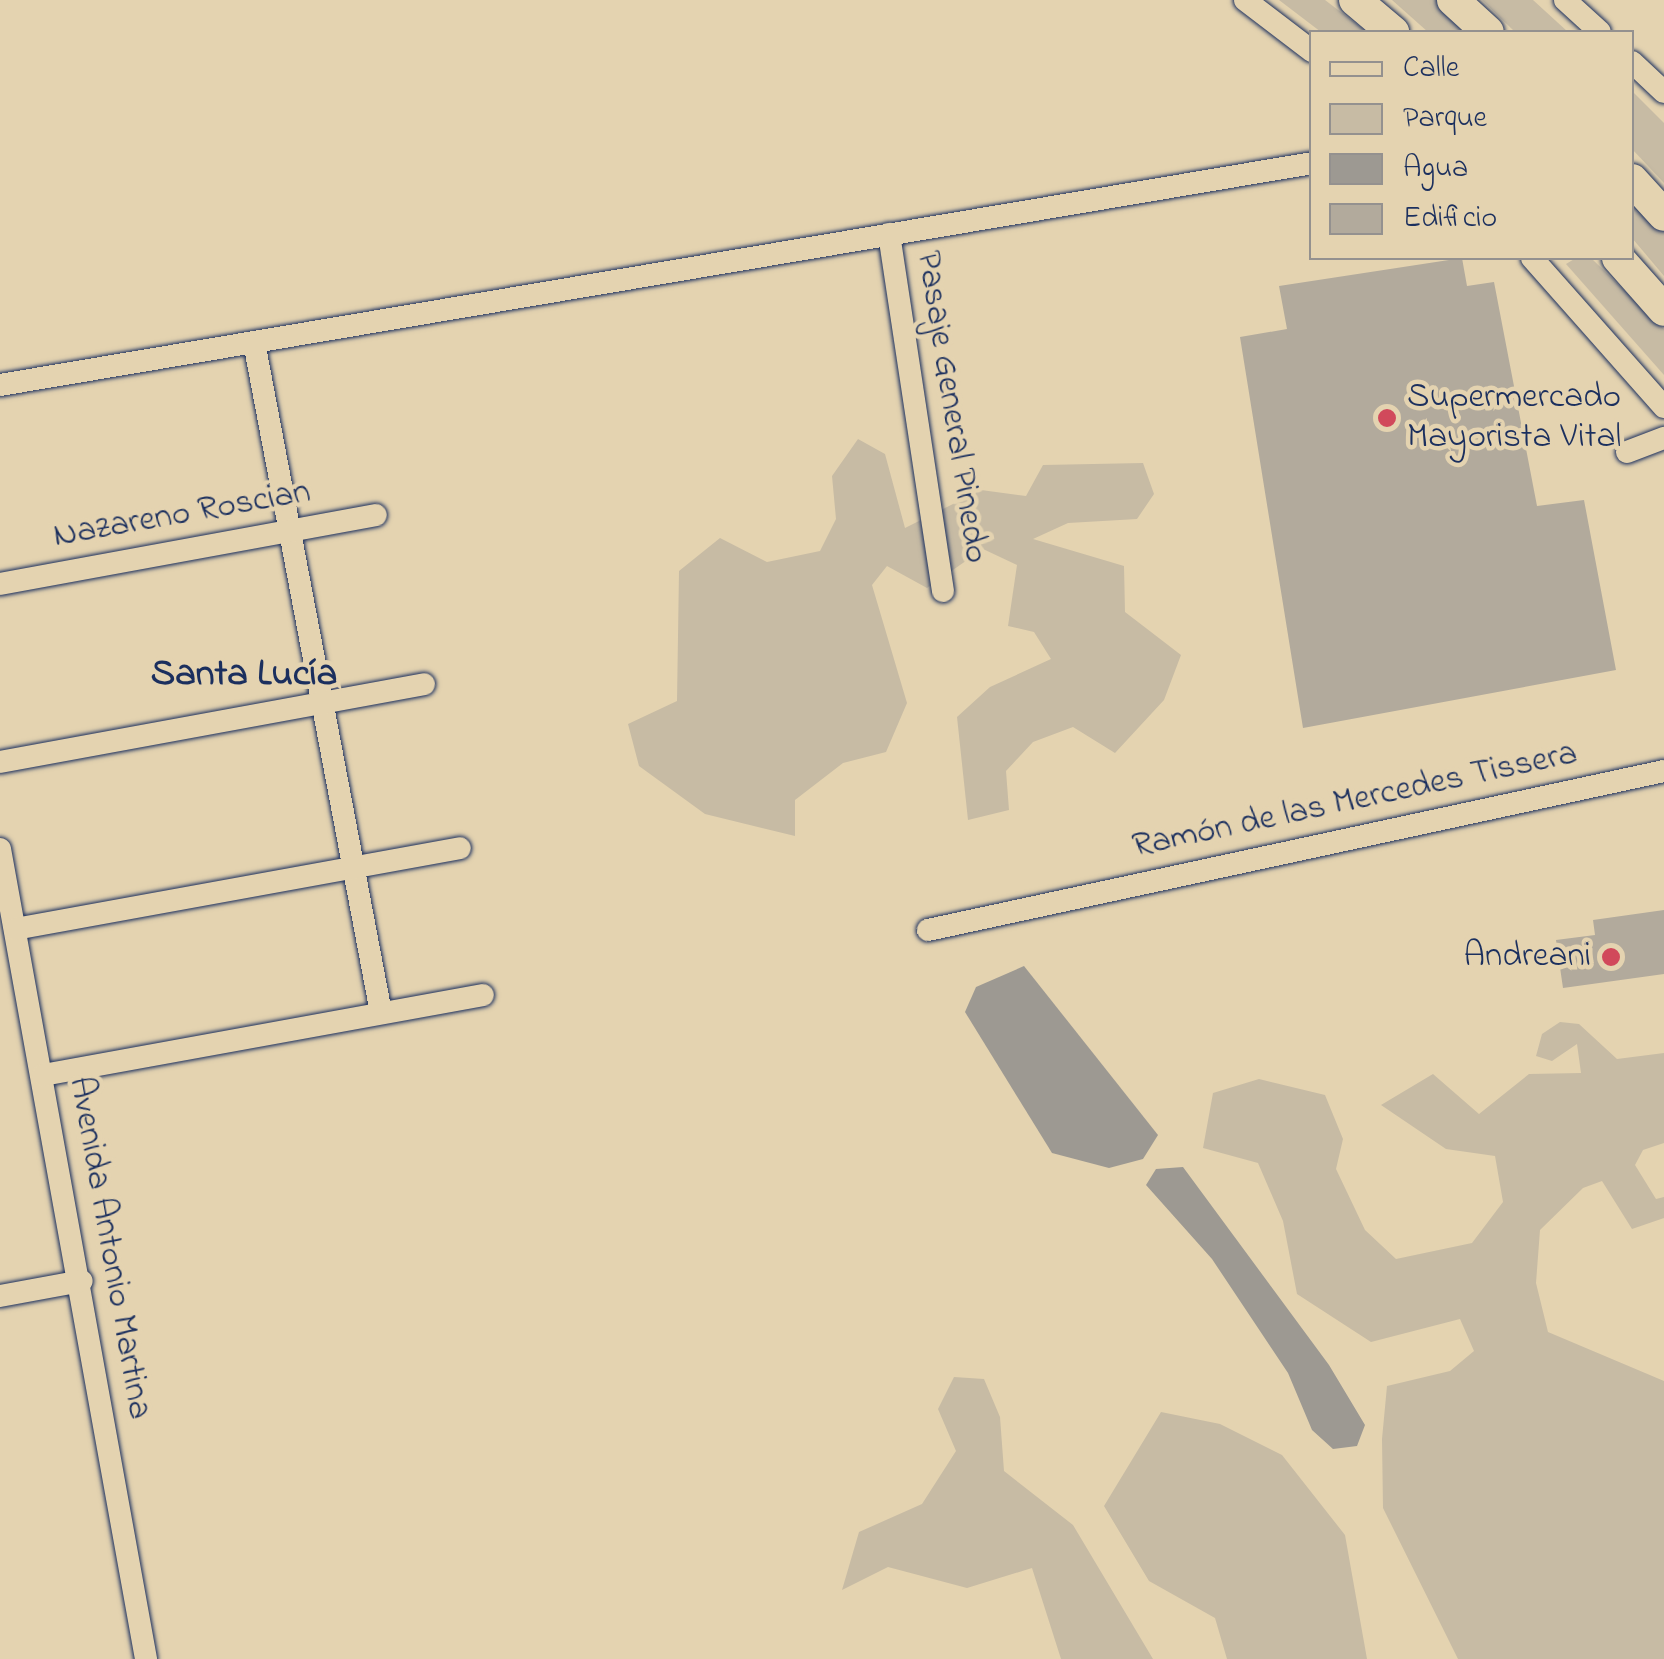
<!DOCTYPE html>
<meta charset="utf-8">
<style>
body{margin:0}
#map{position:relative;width:1664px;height:1659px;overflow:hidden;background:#e4d3b0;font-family:"Indie Flower",sans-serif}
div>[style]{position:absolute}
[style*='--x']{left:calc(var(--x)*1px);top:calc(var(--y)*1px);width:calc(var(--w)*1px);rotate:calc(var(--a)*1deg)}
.green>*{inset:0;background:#c7bba4}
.water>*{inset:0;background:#9d9992}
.building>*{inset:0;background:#b2aa9c}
.roads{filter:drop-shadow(0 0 2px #1b2f5e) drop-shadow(0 0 2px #1b2f5e)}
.minor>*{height:22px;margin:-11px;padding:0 11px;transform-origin:11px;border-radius:11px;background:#e4d3b0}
.highway>*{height:32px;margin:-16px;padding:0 16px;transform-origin:16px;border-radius:16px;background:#e4d3b0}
.dots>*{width:28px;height:28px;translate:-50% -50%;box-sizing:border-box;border:5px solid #e4d3b0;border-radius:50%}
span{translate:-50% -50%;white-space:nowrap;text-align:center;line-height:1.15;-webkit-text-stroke:9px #e4d3b0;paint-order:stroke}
.poi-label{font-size:35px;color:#1b2f5e}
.left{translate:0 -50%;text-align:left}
.right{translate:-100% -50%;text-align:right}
.street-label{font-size:35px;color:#1b2f5e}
.neighbourhood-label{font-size:38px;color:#1b2f5e;font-weight:700}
.legend{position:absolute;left:1309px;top:30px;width:325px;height:230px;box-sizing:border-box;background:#e4d3b0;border:2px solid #94918f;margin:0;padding:12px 18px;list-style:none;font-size:30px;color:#1b2f5e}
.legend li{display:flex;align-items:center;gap:20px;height:50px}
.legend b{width:50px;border:2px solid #94918f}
</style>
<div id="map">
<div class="green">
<div style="clip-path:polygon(1279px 0,1325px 0,1367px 32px,1321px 32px)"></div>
<div style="clip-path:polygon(1392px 0,1437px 0,1472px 32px,1428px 32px)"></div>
<div style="clip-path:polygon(1482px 0,1533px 0,1568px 32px,1515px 32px)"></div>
<div style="clip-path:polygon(1632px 91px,1664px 123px,1664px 183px,1632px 149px)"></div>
<div style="clip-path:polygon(1632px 193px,1664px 228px,1664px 276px,1632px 238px)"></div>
<div style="clip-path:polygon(1576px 258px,1591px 258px,1664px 329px,1664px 375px,1566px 264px)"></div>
<div style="clip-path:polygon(858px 439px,885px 454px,905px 528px,981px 490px,1026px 496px,1043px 465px,1143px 463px,1154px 494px,1137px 519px,1068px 523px,1033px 539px,1124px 566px,1125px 612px,1181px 655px,1164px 700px,1115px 753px,1073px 727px,1033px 742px,1006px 771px,1009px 810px,968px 820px,957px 717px,990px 687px,1051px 659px,1034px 632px,1008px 626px,1017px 565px,983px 549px,927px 588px,887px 566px,872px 585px,907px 703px,886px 752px,843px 763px,795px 800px,795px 836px,705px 814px,639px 766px,628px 724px,677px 701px,679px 571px,720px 538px,767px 562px,820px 551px,836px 519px,832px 476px)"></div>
<div style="clip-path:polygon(1560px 1022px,1579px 1024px,1617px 1059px,1664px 1053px,1664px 1143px,1643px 1150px,1635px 1165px,1656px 1199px,1664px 1197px,1664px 1218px,1632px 1229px,1602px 1181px,1583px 1188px,1540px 1230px,1536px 1283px,1548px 1332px,1664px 1381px,1664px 1659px,1458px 1659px,1383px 1508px,1382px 1439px,1387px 1386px,1450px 1371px,1474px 1351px,1460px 1319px,1371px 1342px,1297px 1294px,1283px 1221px,1258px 1163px,1203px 1148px,1213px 1093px,1259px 1079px,1325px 1095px,1343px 1139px,1336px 1169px,1365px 1230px,1396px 1259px,1472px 1243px,1503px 1202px,1495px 1156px,1446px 1149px,1381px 1105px,1433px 1074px,1479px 1114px,1529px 1074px,1581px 1073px,1577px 1044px,1552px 1061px,1536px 1056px,1542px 1034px)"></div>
<div style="clip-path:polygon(954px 1377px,984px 1379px,1000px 1417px,1004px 1471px,1073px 1525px,1153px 1659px,1061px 1659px,1032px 1568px,967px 1588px,888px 1567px,842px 1590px,859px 1532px,922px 1504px,956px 1451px,938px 1409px)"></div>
<div style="clip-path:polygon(1161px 1412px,1220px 1424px,1282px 1455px,1345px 1535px,1367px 1659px,1227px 1659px,1215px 1618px,1149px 1581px,1104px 1506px)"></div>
</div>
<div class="water">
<div style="clip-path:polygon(1024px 966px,1158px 1135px,1143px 1159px,1109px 1168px,1052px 1153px,965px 1012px,976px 987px)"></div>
<div style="clip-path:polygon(1183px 1167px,1329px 1365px,1365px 1425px,1357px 1446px,1333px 1449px,1312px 1430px,1288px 1373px,1212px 1259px,1146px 1185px,1156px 1169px)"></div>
</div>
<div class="building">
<div style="clip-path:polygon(1462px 258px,1467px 286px,1494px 282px,1537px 506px,1584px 500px,1616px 670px,1303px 728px,1240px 337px,1287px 329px,1279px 286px)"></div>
<div style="clip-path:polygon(1664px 910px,1664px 974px,1563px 988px,1556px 940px,1595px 935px,1593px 920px)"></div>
</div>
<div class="roads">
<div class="minor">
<div style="--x:1245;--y:0;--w:84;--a:37.3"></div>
<div style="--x:1565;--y:0;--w:47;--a:42.4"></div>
<div style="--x:1632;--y:62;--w:44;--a:43.2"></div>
<div style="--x:889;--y:234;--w:361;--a:81.4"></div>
<div style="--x:1532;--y:258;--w:199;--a:48.5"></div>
<div style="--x:254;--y:342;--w:683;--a:79.28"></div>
<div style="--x:0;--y:385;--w:1331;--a:-9.6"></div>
<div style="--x:1627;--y:452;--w:40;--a:-21"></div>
<div style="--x:0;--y:584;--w:382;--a:-10.4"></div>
<div style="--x:0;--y:762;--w:431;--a:-10.4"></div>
<div style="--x:0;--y:849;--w:823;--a:79.78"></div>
<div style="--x:15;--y:929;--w:452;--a:-10.3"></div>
<div style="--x:928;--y:930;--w:753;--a:-12.19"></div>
<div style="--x:43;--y:1075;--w:447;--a:-10.3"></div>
<div style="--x:0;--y:1296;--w:83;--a:-10.4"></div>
</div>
<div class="highway">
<div style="--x:1355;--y:0;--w:50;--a:40.1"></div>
<div style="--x:1453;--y:0;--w:47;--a:42.4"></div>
<div style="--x:1632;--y:180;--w:47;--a:47.6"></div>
<div style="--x:1618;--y:258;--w:69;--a:48.5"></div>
</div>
</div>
<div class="dots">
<div style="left:1387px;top:418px;background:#d1495b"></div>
<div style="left:1611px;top:957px;background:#d1495b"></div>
</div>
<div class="poi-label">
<span class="left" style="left:1407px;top:418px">Supermercado<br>Mayorista Vital</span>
<span class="right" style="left:1591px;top:957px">Andreani</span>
</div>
<div class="street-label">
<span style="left:951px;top:407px;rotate:81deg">Pasaje General Pinedo</span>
<span style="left:182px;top:515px;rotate:-10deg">Nazareno Roscian</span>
<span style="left:1355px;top:801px;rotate:-12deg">Ramón de las Mercedes Tissera</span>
<span style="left:109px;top:1248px;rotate:80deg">Avenida Antonio Martina</span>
</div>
<div class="neighbourhood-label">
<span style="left:244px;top:676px">Santa Lucía</span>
</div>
<ul class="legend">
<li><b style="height:12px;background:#e4d3b0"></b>Calle</li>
<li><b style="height:28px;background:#c7bba4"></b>Parque</li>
<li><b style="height:28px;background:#9d9992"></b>Agua</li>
<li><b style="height:28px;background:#b2aa9c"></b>Edificio</li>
</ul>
</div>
